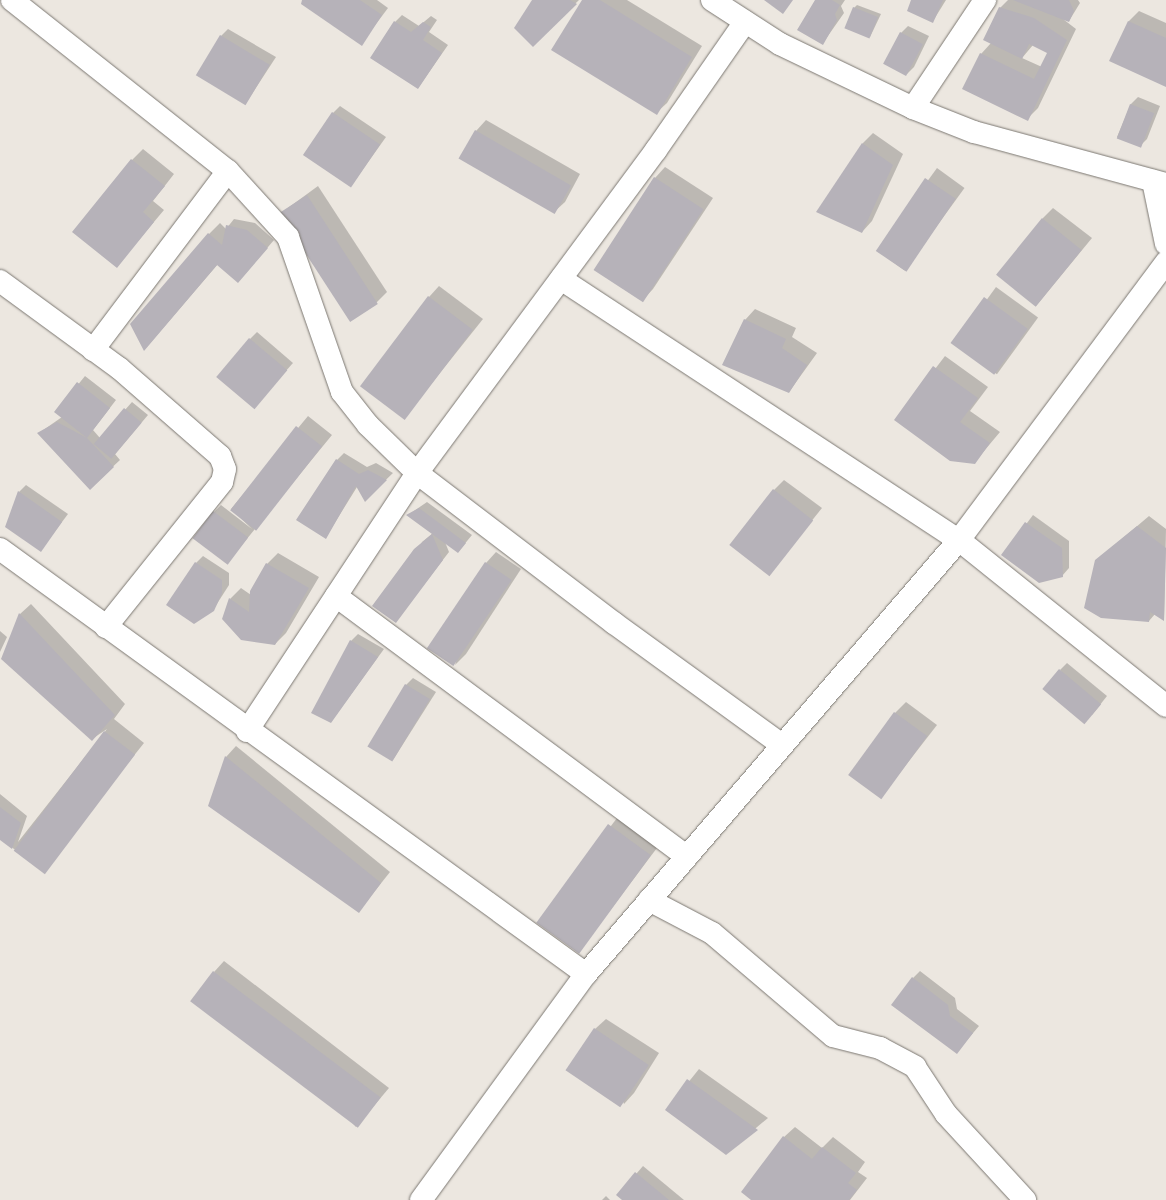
<!DOCTYPE html>
<style>
body{margin:0}
#map{position:relative;width:1166px;height:1200px;overflow:hidden;background:#ece7e0;font-family:Ubuntu,sans-serif}
div>[style]{position:absolute}
[style*='--x']{left:calc(var(--x)*1px);top:calc(var(--y)*1px);width:calc(var(--w)*1px);rotate:calc(var(--a)*1deg)}
.shadow>*{inset:0;background:#0003;transform-origin:0 0}
.building>*{inset:0;background:#b6b2b9;transform-origin:0 0}
.roads{filter:drop-shadow(0 0 1px #7b7771) drop-shadow(0 0 1px #7b7771)}
.minor>*{height:22px;margin:-11px;padding:0 11px;transform-origin:11px;border-radius:11px;background:#fff}
span{translate:-50% -50%;white-space:nowrap;text-align:center;line-height:1.15;-webkit-text-stroke:4px #fff;paint-order:stroke}
</style>
<div id="map">
<div class="shadow">
<div style="clip-path:polygon(303px 0,377px 0,388px 8px,361px 44px)"></div>
<div style="clip-path:polygon(533px 0,579px 0,533px 45px)"></div>
<div style="clip-path:polygon(583px 0,627px 0,702px 46px,667px 103px,656px 113px)"></div>
<div style="clip-path:polygon(817px 0,845px 0,841px 6px,844px 13px,823px 43px)"></div>
<div style="clip-path:polygon(913px 0,946px 0,933px 21px)"></div>
<div style="clip-path:polygon(evenodd,1008px 0,1078px 0,1080px 3px,1069px 21px,1063px 19px,1076px 29px,1038px 108px,1027px 119px,981px 54px,991px 43px,1000px 8px,1008px 0,1033px 45px,1049px 53px,1042px 67px,1022px 58px,1033px 45px)"></div>
<div style="clip-path:polygon(857px 5px,881px 14px,870px 37px,854px 8px)"></div>
<div style="clip-path:polygon(1139px 11px,1166px 23px,1166px 86px,1111px 60px,1129px 21px)"></div>
<div style="clip-path:polygon(402px 15px,419px 26px,431px 16px,437px 20px,429px 32px,448px 45px,418px 88px,395px 22px)"></div>
<div style="clip-path:polygon(908px 26px,929px 36px,914px 67px,907px 74px,901px 33px)"></div>
<div style="clip-path:polygon(228px 29px,276px 57px,246px 103px,221px 36px)"></div>
<div style="clip-path:polygon(1138px 97px,1160px 106px,1147px 139px,1140px 146px,1117px 137px,1131px 104px)"></div>
<div style="clip-path:polygon(340px 106px,386px 137px,351px 186px,333px 113px)"></div>
<div style="clip-path:polygon(486px 120px,580px 174px,565px 202px,554px 212px,476px 131px)"></div>
<div style="clip-path:polygon(873px 133px,903px 154px,872px 221px,862px 232px,863px 143px)"></div>
<div style="clip-path:polygon(143px 149px,174px 174px,153px 201px,164px 210px,117px 266px,132px 160px)"></div>
<div style="clip-path:polygon(665px 167px,713px 198px,653px 289px,643px 300px,655px 178px)"></div>
<div style="left:937px;top:168px;width:34px;height:102px;rotate:36deg"></div>
<div style="clip-path:polygon(318px 186px,387px 292px,376px 303px,281px 213px)"></div>
<div style="clip-path:polygon(1053px 208px,1092px 238px,1036px 306px,1043px 218px)"></div>
<div style="clip-path:polygon(234px 219px,255px 223px,274px 240px,245px 274px,218px 264px,145px 349px,209px 234px,220px 223px,226px 229px)"></div>
<div style="clip-path:polygon(439px 286px,483px 319px,404px 418px,429px 297px)"></div>
<div style="left:996px;top:287px;width:52px;height:70px;rotate:36deg"></div>
<div style="clip-path:polygon(755px 309px,796px 328px,792px 337px,817px 353px,789px 392px,745px 320px)"></div>
<div style="clip-path:polygon(257px 332px,293px 363px,260px 400px,250px 339px)"></div>
<div style="clip-path:polygon(945px 356px,988px 387px,970px 411px,1000px 432px,974px 463px,896px 420px)"></div>
<div style="clip-path:polygon(85px 376px,116px 400px,93px 430px,100px 438px,132px 402px,148px 415px,115px 454px,120px 460px,90px 488px,39px 433px,62px 417px,56px 412px)"></div>
<div style="clip-path:polygon(308px 416px,332px 435px,228px 562px,214px 512px,221px 505px,252px 529px,231px 509px)"></div>
<div style="clip-path:polygon(344px 453px,367px 467px,376px 463px,393px 473px,365px 500px,357px 487px,326px 537px,337px 460px)"></div>
<div style="clip-path:polygon(784px 480px,822px 508px,769px 574px,774px 490px)"></div>
<div style="clip-path:polygon(26px 485px,68px 514px,41px 550px,19px 492px)"></div>
<div style="clip-path:polygon(427px 502px,472px 535px,458px 552px,445px 542px,449px 552px,395px 622px,422px 542px,433px 533px,408px 515px)"></div>
<div style="clip-path:polygon(1033px 515px,1069px 541px,1069px 568px,1062px 576px,1003px 555px)"></div>
<div style="clip-path:polygon(1149px 516px,1166px 529px,1164px 620px,1155px 614px,1149px 621px,1096px 561px)"></div>
<div style="clip-path:polygon(496px 552px,521px 569px,466px 654px,455px 665px,486px 563px)"></div>
<div style="clip-path:polygon(278px 553px,319px 577px,286px 633px,275px 644px,230px 599px,241px 588px,251px 595px,267px 564px)"></div>
<div style="clip-path:polygon(203px 556px,229px 573px,229px 585px,213px 610px,196px 563px)"></div>
<div style="clip-path:polygon(31px 604px,125px 704px,114px 719px,144px 743px,42px 871px,0 838px,0 794px,27px 816px,18px 842px,107px 729px,92px 739px,2px 658px,20px 614px)"></div>
<div style="clip-path:polygon(0 631px,7px 637px,0 652px)"></div>
<div style="clip-path:polygon(358px 634px,384px 649px,331px 722px,351px 641px)"></div>
<div style="clip-path:polygon(1067px 663px,1107px 696px,1092px 715px,1060px 670px)"></div>
<div style="clip-path:polygon(413px 678px,436px 692px,393px 760px,406px 685px)"></div>
<div style="clip-path:polygon(906px 702px,937px 725px,881px 797px,895px 713px)"></div>
<div style="clip-path:polygon(236px 746px,390px 872px,359px 911px,209px 805px,226px 757px)"></div>
<div style="left:620px;top:814px;width:50px;height:135px;rotate:37deg"></div>
<div style="clip-path:polygon(224px 961px,389px 1088px,356px 1127px,214px 972px)"></div>
<div style="clip-path:polygon(920px 971px,955px 998px,957px 1009px,979px 1026px,957px 1052px,913px 978px)"></div>
<div style="clip-path:polygon(606px 1019px,659px 1053px,634px 1093px,624px 1104px,595px 1029px)"></div>
<div style="clip-path:polygon(699px 1069px,768px 1118px,726px 1153px,666px 1110px)"></div>
<div style="clip-path:polygon(795px 1127px,822px 1148px,833px 1137px,865px 1162px,858px 1172px,867px 1178px,850px 1200px,753px 1200px,784px 1137px)"></div>
<div style="clip-path:polygon(643px 1166px,684px 1200px,624px 1200px,618px 1195px)"></div>
<div style="clip-path:polygon(606px 1196px,610px 1200px,602px 1200px)"></div>
</div>
<div class="building">
<div style="clip-path:polygon(302px 0,360px 0,382px 15px,362px 46px,301px 4px)"></div>
<div style="clip-path:polygon(532px 0,570px 0,577px 4px,533px 47px,514px 28px)"></div>
<div style="clip-path:polygon(582px 0,600px 0,692px 57px,657px 115px,551px 50px)"></div>
<div style="clip-path:polygon(764px 0,793px 0,783px 14px)"></div>
<div style="clip-path:polygon(815px 0,832px 0,840px 5px,835px 14px,837px 20px,823px 45px,797px 30px)"></div>
<div style="clip-path:polygon(911px 0,943px 0,933px 23px,907px 11px)"></div>
<div style="clip-path:polygon(1013px 0,1069px 0,1074px 11px,1069px 22px)"></div>
<div style="left:853px;top:7px;width:27px;height:23px;rotate:22deg"></div>
<div style="clip-path:polygon(999px 7px,1034px 18px,1067px 40px,1028px 121px,962px 89px,980px 53px,1034px 79px,1047px 53px,1029px 44px,1022px 59px,983px 40px)"></div>
<div style="clip-path:polygon(394px 21px,411px 32px,423px 22px,431px 27px,423px 40px,442px 53px,418px 89px,370px 58px)"></div>
<div style="clip-path:polygon(1128px 21px,1166px 38px,1166px 87px,1109px 61px)"></div>
<div style="left:900px;top:32px;width:26px;height:36px;rotate:28deg"></div>
<div style="left:220px;top:35px;width:58px;height:47px;rotate:31deg"></div>
<div style="left:1130px;top:104px;width:26px;height:37px;rotate:21deg"></div>
<div style="left:332px;top:112px;width:58px;height:52px;rotate:34deg"></div>
<div style="left:475px;top:130px;width:111px;height:33px;rotate:30deg"></div>
<div style="clip-path:polygon(862px 143px,893px 165px,862px 233px,816px 212px)"></div>
<div style="clip-path:polygon(131px 159px,165px 186px,143px 212px,154px 222px,117px 268px,72px 232px)"></div>
<div style="left:654px;top:177px;width:59px;height:111px;rotate:33deg"></div>
<div style="left:925px;top:178px;width:37px;height:88px;rotate:34deg"></div>
<div style="left:307px;top:195px;width:130px;height:33px;rotate:57deg"></div>
<div style="left:1042px;top:218px;width:51px;height:73px;rotate:39deg"></div>
<div style="clip-path:polygon(226px 225px,247px 230px,268px 248px,238px 283px,217px 265px,144px 351px,130px 324px,208px 233px,222px 245px)"></div>
<div style="left:428px;top:296px;width:56px;height:113px;rotate:37deg"></div>
<div style="left:984px;top:297px;width:54px;height:57px;rotate:36deg"></div>
<div style="clip-path:polygon(744px 319px,786px 339px,782px 348px,807px 365px,789px 393px,722px 365px)"></div>
<div style="left:249px;top:338px;width:50px;height:51px;rotate:40deg"></div>
<div style="clip-path:polygon(933px 366px,978px 398px,960px 422px,990px 443px,975px 464px,950px 461px,894px 420px)"></div>
<div style="clip-path:polygon(77px 382px,110px 408px,87px 438px,114px 467px,90px 490px,37px 433px,57px 422px,87px 438px,54px 412px)"></div>
<div style="left:124px;top:408px;width:23px;height:47px;rotate:40deg"></div>
<div style="left:296px;top:426px;width:33px;height:107px;rotate:38deg"></div>
<div style="clip-path:polygon(336px 459px,359px 474px,368px 470px,387px 480px,365px 502px,356px 486px,326px 539px,296px 520px)"></div>
<div style="left:773px;top:489px;width:51px;height:71px;rotate:38deg"></div>
<div style="clip-path:polygon(18px 491px,62px 522px,41px 552px,5px 527px)"></div>
<div style="clip-path:polygon(419px 508px,466px 543px,458px 553px,432px 534px,443px 560px,396px 623px,372px 606px,414px 549px,432px 534px,406px 515px)"></div>
<div style="left:213px;top:511px;width:44px;height:34px;rotate:37deg"></div>
<div style="clip-path:polygon(1025px 522px,1062px 548px,1063px 577px,1039px 583px,1001px 555px)"></div>
<div style="clip-path:polygon(1137px 526px,1166px 548px,1164px 621px,1150px 612px,1149px 622px,1101px 618px,1084px 608px,1095px 560px)"></div>
<div style="clip-path:polygon(195px 562px,222px 580px,222px 593px,214px 611px,194px 624px,166px 605px)"></div>
<div style="left:485px;top:562px;width:32px;height:104px;rotate:34deg"></div>
<div style="clip-path:polygon(266px 563px,309px 588px,275px 645px,241px 640px,222px 619px,229px 598px,249px 612px,250px 591px)"></div>
<div style="clip-path:polygon(19px 613px,115px 715px,92px 741px,1px 659px)"></div>
<div style="clip-path:polygon(350px 640px,378px 657px,331px 723px,311px 713px)"></div>
<div style="left:1059px;top:669px;width:55px;height:26px;rotate:40deg"></div>
<div style="left:405px;top:684px;width:29px;height:73px;rotate:31deg"></div>
<div style="left:894px;top:712px;width:41px;height:78px;rotate:36deg"></div>
<div style="left:104px;top:731px;width:39px;height:150px;rotate:37deg"></div>
<div style="clip-path:polygon(225px 756px,381px 883px,359px 913px,208px 806px)"></div>
<div style="clip-path:polygon(0 807px,21px 823px,12px 849px,0 840px)"></div>
<div style="left:608px;top:824px;width:53px;height:122px;rotate:36deg"></div>
<div style="left:213px;top:971px;width:210px;height:38px;rotate:37deg"></div>
<div style="clip-path:polygon(912px 977px,948px 1005px,950px 1016px,973px 1033px,957px 1054px,891px 1005px)"></div>
<div style="left:594px;top:1028px;width:66px;height:51px;rotate:34deg"></div>
<div style="clip-path:polygon(687px 1079px,758px 1130px,726px 1155px,665px 1110px)"></div>
<div style="clip-path:polygon(783px 1136px,812px 1159px,822px 1147px,856px 1173px,848px 1183px,857px 1190px,849px 1200px,751px 1200px,741px 1192px)"></div>
<div style="clip-path:polygon(635px 1172px,669px 1200px,622px 1200px,616px 1195px)"></div>
</div>
<div class="roads">
<div class="minor">
<div style="--x:12;--y:0;--w:275;--a:38.4"></div>
<div style="--x:228;--y:171;--w:89;--a:47.7"></div>
<div style="--x:288;--y:237;--w:164;--a:70.8"></div>
<div style="--x:342;--y:392;--w:42;--a:51.8"></div>
<div style="--x:368;--y:425;--w:69;--a:44.4"></div>
<div style="--x:417;--y:473;--w:248;--a:37.3"></div>
<div style="--x:614;--y:623;--w:208;--a:36"></div>
<div style="--x:712;--y:0;--w:81;--a:32.9"></div>
<div style="--x:780;--y:44;--w:148;--a:25.7"></div>
<div style="--x:913;--y:108;--w:66;--a:21.5"></div>
<div style="--x:974;--y:132;--w:199;--a:15.2"></div>
<div style="--x:913;--y:108;--w:130;--a:-56.3"></div>
<div style="--x:1153;--y:181;--w:64;--a:78.3"></div>
<div style="--x:561;--y:279;--w:476;--a:33.3"></div>
<div style="--x:959;--y:540;--w:265;--a:38.7"></div>
<div style="--x:0;--y:281;--w:147;--a:36.2"></div>
<div style="--x:119;--y:368;--w:134;--a:41.1"></div>
<div style="--x:220;--y:456;--w:14;--a:69"></div>
<div style="--x:225;--y:469;--w:13;--a:103"></div>
<div style="--x:222;--y:482;--w:186;--a:128.7"></div>
<div style="--x:93;--y:350;--w:224;--a:-53"></div>
<div style="--x:0;--y:549;--w:724;--a:35.95"></div>
<div style="--x:336;--y:596;--w:437;--a:36.6"></div>
<div style="--x:247;--y:731;--w:309;--a:-56.6"></div>
<div style="--x:417;--y:473;--w:402;--a:-53.5"></div>
<div style="--x:656;--y:150;--w:156;--a:-55.2"></div>
<div style="--x:649;--y:900;--w:71;--a:27.6"></div>
<div style="--x:712;--y:933;--w:159;--a:40.4"></div>
<div style="--x:833;--y:1036;--w:49;--a:14.3"></div>
<div style="--x:880;--y:1048;--w:40;--a:28"></div>
<div style="--x:915;--y:1067;--w:56;--a:56.6"></div>
<div style="--x:946;--y:1114;--w:117;--a:47.4"></div>
<div style="--x:421;--y:1200;--w:280;--a:-53.9"></div>
<div style="--x:586;--y:974;--w:572;--a:-49.32"></div>
<div style="--x:959;--y:540;--w:347;--a:-53.3"></div>
</div>
</div>
</div>
